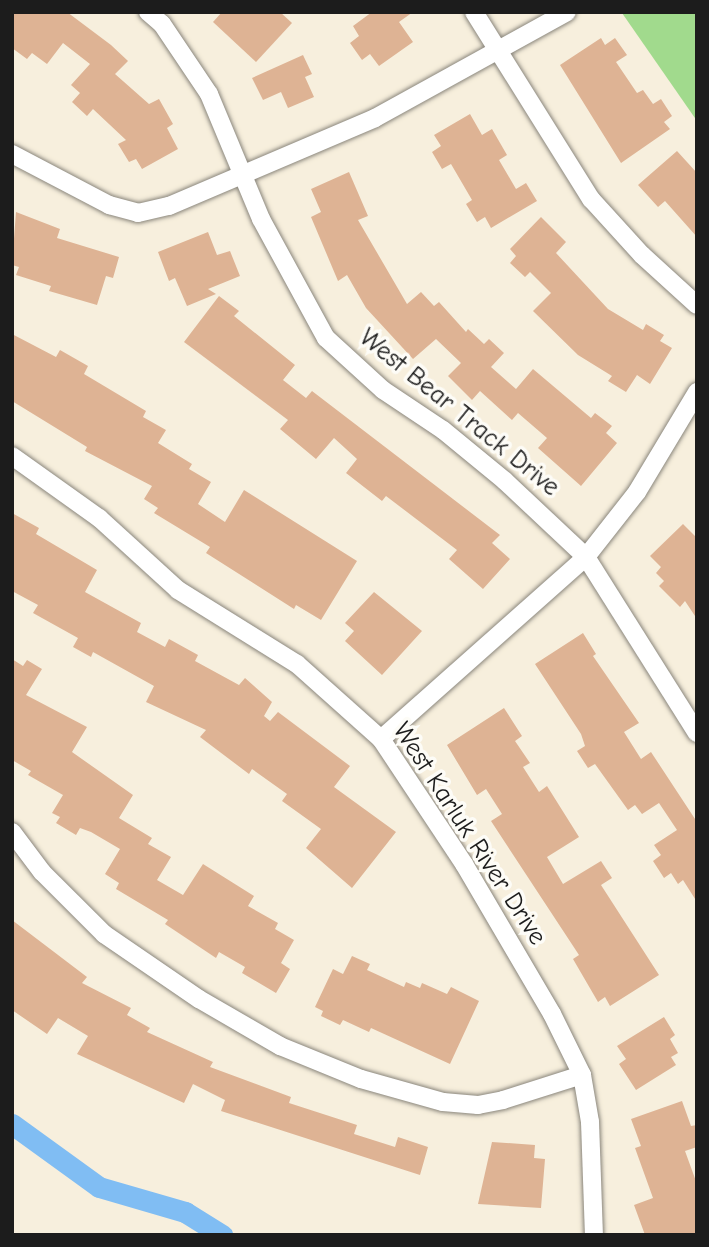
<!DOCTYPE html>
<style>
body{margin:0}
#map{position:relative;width:709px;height:1247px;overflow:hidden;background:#f7efdd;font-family:"Comic Neue",sans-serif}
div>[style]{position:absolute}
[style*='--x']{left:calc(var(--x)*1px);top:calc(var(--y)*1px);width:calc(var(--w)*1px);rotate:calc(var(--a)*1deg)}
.green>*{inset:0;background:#a1da8d}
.canal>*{height:21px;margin:-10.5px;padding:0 10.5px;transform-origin:10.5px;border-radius:10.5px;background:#80bdf3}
.building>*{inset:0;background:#deb394}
.roads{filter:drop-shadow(0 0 2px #8a867c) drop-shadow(0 0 2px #8a867c)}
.minor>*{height:18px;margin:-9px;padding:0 9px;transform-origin:9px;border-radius:9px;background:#fff}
span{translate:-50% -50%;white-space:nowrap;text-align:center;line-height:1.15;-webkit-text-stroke:7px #fdfcf7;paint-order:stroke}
.street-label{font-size:26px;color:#1c1c1c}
.frame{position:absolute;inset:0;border:14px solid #1c1c1c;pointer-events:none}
</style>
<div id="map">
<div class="green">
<div style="clip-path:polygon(697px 12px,697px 121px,622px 13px)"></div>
</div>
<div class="canal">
<div style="--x:12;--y:1124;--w:107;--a:35.9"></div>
<div style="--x:99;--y:1187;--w:90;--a:16.2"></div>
<div style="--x:185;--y:1212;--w:44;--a:31.9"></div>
</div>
<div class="building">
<div style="clip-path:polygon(12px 12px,67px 12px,111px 45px,128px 61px,115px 74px,149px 104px,159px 99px,173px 124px,167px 128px,178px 149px,142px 169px,136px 159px,129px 162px,118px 144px,126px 140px,93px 109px,87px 116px,72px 102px,80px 93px,71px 85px,90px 64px,63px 43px,47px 64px,32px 53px,27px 59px,12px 48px)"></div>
<div style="clip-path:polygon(222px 12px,280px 12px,292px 23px,256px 62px,213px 22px)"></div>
<div style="clip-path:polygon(372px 12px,413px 12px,399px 22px,413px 42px,379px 66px,370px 54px,362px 60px,350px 43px,359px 36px,353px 26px)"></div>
<div style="clip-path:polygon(601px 38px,605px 45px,615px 38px,627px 55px,616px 62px,637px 93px,643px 90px,653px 104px,661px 99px,672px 116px,664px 122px,670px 129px,621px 163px,560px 65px)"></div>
<div style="clip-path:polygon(303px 55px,312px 74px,305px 77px,314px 97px,288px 108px,281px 92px,263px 100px,252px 78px)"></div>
<div style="clip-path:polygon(470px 114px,482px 135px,492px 129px,507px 155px,499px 160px,516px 189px,526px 183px,537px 201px,491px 228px,485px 217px,477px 222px,466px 204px,472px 200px,451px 164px,442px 169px,432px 152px,441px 146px,434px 135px)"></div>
<div style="clip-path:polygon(677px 151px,697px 173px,697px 237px,665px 201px,658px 207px,638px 185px)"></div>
<div style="clip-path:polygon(349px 172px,368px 216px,358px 220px,407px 304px,421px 292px,434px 306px,439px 302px,466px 332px,468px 329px,484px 344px,489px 339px,504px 353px,491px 367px,516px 389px,533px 369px,591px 418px,595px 413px,612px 426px,606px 433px,617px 443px,581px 486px,538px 448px,547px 438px,518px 413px,512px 420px,480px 391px,472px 400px,448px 376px,461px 363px,436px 339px,413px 359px,366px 308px,347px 275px,338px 281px,311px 217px,321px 212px,311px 189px)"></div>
<div style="clip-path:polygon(16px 212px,60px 229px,57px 238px,119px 257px,113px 278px,106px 276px,97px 305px,49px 291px,51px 286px,16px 275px,19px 267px,12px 265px)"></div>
<div style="clip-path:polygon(541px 217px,566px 242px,556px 253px,608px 309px,643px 330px,646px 324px,664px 335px,660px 341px,672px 348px,650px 384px,637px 375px,626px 392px,608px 381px,612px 376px,578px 355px,533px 311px,551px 293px,530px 272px,525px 277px,510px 263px,516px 256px,510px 249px)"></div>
<div style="clip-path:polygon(208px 232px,217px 255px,230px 251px,240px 276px,208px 289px,216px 294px,187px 306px,175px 278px,169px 281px,158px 252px)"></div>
<div style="clip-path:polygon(219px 296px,239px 311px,234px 316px,295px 365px,283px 380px,306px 398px,312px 391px,500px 535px,492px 543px,510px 559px,483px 589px,449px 559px,457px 550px,386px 496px,382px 501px,346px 473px,357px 459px,334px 438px,316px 459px,280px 429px,288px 420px,184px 342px)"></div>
<div style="clip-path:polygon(12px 334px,56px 357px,60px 350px,88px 366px,84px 374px,146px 411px,143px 417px,166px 430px,158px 443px,192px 464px,189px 469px,211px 482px,198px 504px,225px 522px,244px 490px,357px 561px,321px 620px,296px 605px,294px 609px,206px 553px,210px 547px,154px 513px,158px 508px,144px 499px,152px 486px,85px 451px,87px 447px,12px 401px)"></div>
<div style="clip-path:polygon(12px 513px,39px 528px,36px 534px,97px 570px,85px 592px,141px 623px,137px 632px,165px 647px,169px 639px,198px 655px,195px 661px,239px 685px,245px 678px,272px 702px,264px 716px,270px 721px,278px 712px,350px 766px,334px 787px,396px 832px,352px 888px,306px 848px,321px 829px,282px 801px,287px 794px,252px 769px,249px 774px,200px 737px,206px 730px,146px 702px,154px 686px,93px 652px,91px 657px,73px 647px,78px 638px,33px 613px,38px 605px,12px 591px)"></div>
<div style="clip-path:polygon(683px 524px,697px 538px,697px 619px,685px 601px,680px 607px,659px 586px,664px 581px,656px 573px,661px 567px,650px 556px)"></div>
<div style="clip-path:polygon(374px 592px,422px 631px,382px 675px,345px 641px,354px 631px,345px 623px)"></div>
<div style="clip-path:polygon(583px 633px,596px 654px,593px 656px,639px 723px,624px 732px,641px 759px,651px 752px,697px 822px,697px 902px,683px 880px,678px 884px,671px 873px,664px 878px,653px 861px,661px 855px,654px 845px,677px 830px,659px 803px,642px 814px,635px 805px,628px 810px,595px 764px,588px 768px,577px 751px,585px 746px,581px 734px,535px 664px)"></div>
<div style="clip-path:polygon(12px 659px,23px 666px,27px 660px,42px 669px,26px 695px,87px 727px,72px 752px,133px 795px,119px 818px,152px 838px,148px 844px,171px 857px,157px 880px,183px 895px,203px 864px,254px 896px,248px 906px,278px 923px,275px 929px,294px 940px,281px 963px,290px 969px,276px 993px,242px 973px,245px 967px,219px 952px,216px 958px,165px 924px,168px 920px,116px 889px,119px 883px,105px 874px,120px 849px,91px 832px,80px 828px,76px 835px,56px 823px,60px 817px,52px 813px,63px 795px,28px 775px,31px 771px,12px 760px)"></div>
<div style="clip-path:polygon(504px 708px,522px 736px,515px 741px,530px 763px,523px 767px,539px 792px,547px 786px,579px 837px,547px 857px,563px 884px,601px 861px,612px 878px,601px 885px,659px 975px,610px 1006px,605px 997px,598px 1002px,573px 959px,579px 955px,491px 821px,502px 814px,486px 789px,477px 795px,447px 745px)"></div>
<div style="clip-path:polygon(12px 920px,87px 977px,82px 983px,131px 1008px,127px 1015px,150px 1028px,147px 1032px,213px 1062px,210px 1067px,291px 1097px,289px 1103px,357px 1125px,354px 1134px,395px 1147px,398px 1137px,428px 1147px,420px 1175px,221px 1111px,225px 1100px,193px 1084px,184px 1103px,77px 1054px,88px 1036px,58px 1018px,47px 1034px,12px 1010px)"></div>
<div style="clip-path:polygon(352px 956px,370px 964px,367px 970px,404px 987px,406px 982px,420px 988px,422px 983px,447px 994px,451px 987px,479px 1001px,450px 1064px,371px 1028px,369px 1032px,343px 1020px,340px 1025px,321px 1016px,323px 1011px,315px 1007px,333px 969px,343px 974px)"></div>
<div style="clip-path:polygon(664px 1017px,675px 1035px,670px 1039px,678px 1053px,671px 1057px,676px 1065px,636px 1090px,619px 1064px,626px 1059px,617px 1046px)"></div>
<div style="clip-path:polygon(682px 1101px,691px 1126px,697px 1125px,697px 1147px,685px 1151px,697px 1184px,697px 1235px,645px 1235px,634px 1205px,653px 1198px,635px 1148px,641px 1146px,631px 1119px)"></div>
<div style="clip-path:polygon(492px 1142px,535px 1145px,534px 1158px,545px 1159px,541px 1208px,478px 1204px)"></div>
</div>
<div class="roads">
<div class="minor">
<div style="--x:148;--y:12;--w:18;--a:41"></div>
<div style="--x:162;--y:24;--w:84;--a:56.1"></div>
<div style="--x:209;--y:94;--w:135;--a:67.4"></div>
<div style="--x:261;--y:219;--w:136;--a:61.4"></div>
<div style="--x:326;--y:338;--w:77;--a:42.4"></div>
<div style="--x:383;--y:390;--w:72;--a:33.7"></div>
<div style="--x:443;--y:430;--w:80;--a:39.4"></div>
<div style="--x:505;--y:481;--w:111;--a:43.2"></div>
<div style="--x:586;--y:557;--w:208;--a:57.8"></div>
<div style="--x:474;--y:12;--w:221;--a:58"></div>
<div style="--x:591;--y:199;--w:76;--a:47.7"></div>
<div style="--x:642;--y:255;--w:74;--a:42.3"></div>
<div style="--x:12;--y:154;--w:110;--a:27.7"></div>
<div style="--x:109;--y:205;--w:30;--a:15"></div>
<div style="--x:138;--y:213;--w:32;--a:-13"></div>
<div style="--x:169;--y:206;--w:224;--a:-23.1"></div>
<div style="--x:375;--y:118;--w:219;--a:-28.9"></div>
<div style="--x:12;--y:456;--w:107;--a:35.5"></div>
<div style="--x:99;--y:518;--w:107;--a:42.3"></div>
<div style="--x:178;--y:590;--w:140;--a:31.9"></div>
<div style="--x:297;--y:664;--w:113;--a:41.8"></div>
<div style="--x:381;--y:739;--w:150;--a:56.4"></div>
<div style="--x:464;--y:864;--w:174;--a:59.6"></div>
<div style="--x:552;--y:1014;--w:68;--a:63.8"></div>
<div style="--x:582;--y:1075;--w:48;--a:80.3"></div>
<div style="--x:590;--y:1122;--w:113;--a:88"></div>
<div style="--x:381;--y:739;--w:274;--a:-41.6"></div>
<div style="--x:586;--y:557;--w:83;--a:-51.9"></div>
<div style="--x:637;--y:492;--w:117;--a:-59"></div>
<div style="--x:12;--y:832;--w:50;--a:53.1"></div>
<div style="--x:42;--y:872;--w:88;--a:45"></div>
<div style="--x:104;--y:934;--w:115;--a:34.4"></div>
<div style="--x:199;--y:999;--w:94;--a:30.1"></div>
<div style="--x:280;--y:1046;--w:87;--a:22.2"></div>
<div style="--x:361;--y:1079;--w:85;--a:15.7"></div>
<div style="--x:443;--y:1102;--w:35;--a:5"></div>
<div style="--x:478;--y:1105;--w:25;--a:-11"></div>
<div style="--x:503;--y:1100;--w:83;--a:-17.6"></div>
</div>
</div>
<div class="street-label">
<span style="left:459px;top:413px;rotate:39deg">West Bear Track Drive</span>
<span style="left:469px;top:834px;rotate:57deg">West Karluk River Drive</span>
</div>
<div class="frame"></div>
</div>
